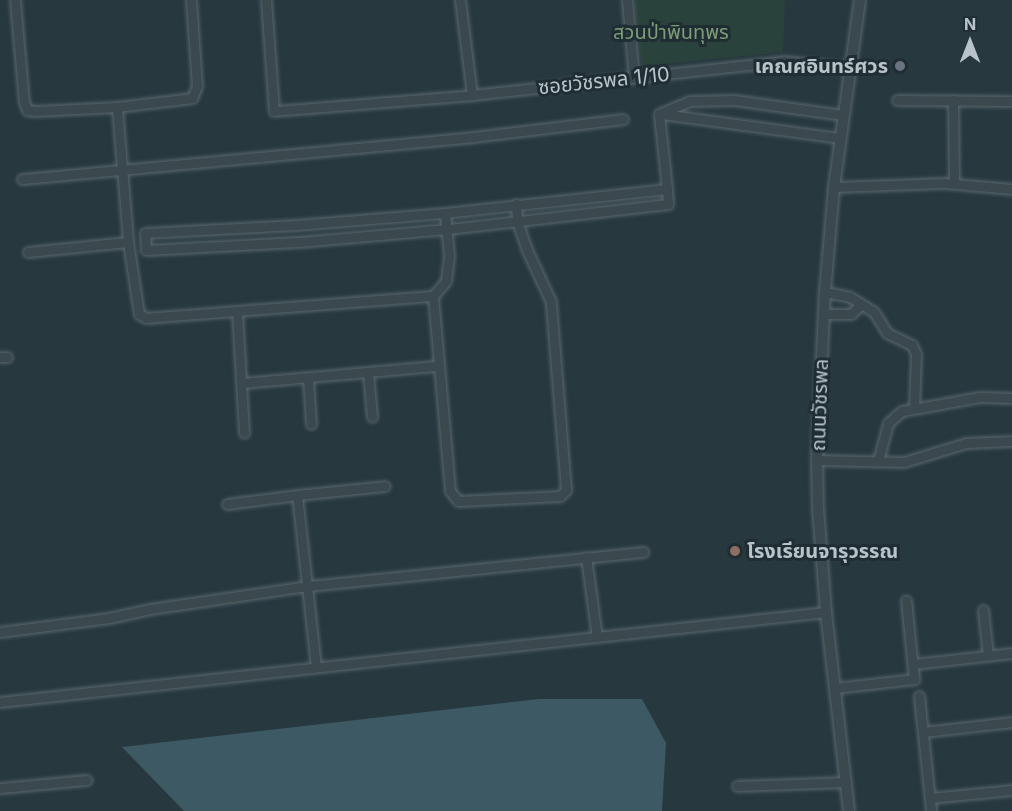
<!DOCTYPE html>
<meta charset="utf-8">
<style>
body{margin:0}
#map{position:relative;width:1012px;height:811px;overflow:hidden;background:#27383f;font-family:Inter,"Noto Sans Thai",sans-serif}
div>[style]{position:absolute}
[style*='--x']{left:calc(var(--x)*1px);top:calc(var(--y)*1px);width:calc(var(--w)*1px);rotate:calc(var(--a)*1deg)}
.green>*{inset:0;background:#2a423c}
.water>*{inset:0;background:#3d5964}
.roads{filter:drop-shadow(0 0 2px #59676c) drop-shadow(0 0 2px #59676c)}
.minor>*{height:9px;margin:-4.5px;padding:0 4.5px;transform-origin:4.5px;border-radius:4.5px;background:#3b494f}
.tertiary>*{height:10px;margin:-5px;padding:0 5px;transform-origin:5px;border-radius:5px;background:#3b494f}
.dots>*{width:16px;height:16px;translate:-50% -50%;box-sizing:border-box;border:3px solid #202e34;border-radius:50%}
span{translate:-50% -50%;white-space:nowrap;text-align:center;line-height:1.15;-webkit-text-stroke:6px #202e34;paint-order:stroke}
.park-label{font-size:20px;color:#7b9d78}
.poi-label{font-size:20px;color:#b8c4c9;font-weight:700}
.right{translate:-100% -50%;text-align:right}
.left{translate:0 -50%;text-align:left}
.street-label{font-size:20px;color:#b8c4c9}
.north{position:absolute;left:940px;top:12px;width:60px;height:60px;-webkit-text-stroke:4px #202e34;paint-order:stroke;rotate:0deg;font-size:16px;font-weight:700;line-height:24px;text-align:center;color:#b8c4c9}
.north::after{content:'';display:block;margin:auto;width:21px;height:27px;background:#b8c4c9;clip-path:polygon(50% 0,100% 100%,50% 72%,0 100%)}
</style>
<div id="map">
<div class="green">
<div style="clip-path:polygon(634px 0,785px 0,783px 52px,642px 66px)"></div>
</div>
<div class="water">
<div style="clip-path:polygon(539px 699px,642px 699px,666px 743px,662px 811px,184px 811px,122px 747px)"></div>
</div>
<div class="roads">
<div class="minor">
<div style="--x:15;--y:0;--w:102;--a:85"></div>
<div style="--x:24;--y:102;--w:9;--a:69"></div>
<div style="--x:27;--y:110;--w:9;--a:6"></div>
<div style="--x:36;--y:111;--w:81;--a:-2.8"></div>
<div style="--x:117;--y:107;--w:76;--a:-6.8"></div>
<div style="--x:192;--y:98;--w:13;--a:-67"></div>
<div style="--x:197;--y:86;--w:86;--a:-94"></div>
<div style="--x:266;--y:0;--w:111;--a:85.9"></div>
<div style="--x:274;--y:111;--w:199;--a:-4.6"></div>
<div style="--x:472;--y:95;--w:313;--a:-6.2"></div>
<div style="--x:783;--y:61;--w:67;--a:6"></div>
<div style="--x:460;--y:0;--w:96;--a:82.8"></div>
<div style="--x:627;--y:0;--w:78;--a:84.9"></div>
<div style="--x:897;--y:100;--w:114;--a:0.5"></div>
<div style="--x:953;--y:100;--w:83;--a:89.3"></div>
<div style="--x:117;--y:107;--w:135;--a:85.3"></div>
<div style="--x:128;--y:242;--w:73;--a:81.3"></div>
<div style="--x:139;--y:314;--w:8;--a:30"></div>
<div style="--x:146;--y:318;--w:288;--a:-4.4"></div>
<div style="--x:659;--y:114;--w:75;--a:83.9"></div>
<div style="--x:667;--y:189;--w:15;--a:86"></div>
<div style="--x:668;--y:204;--w:222;--a:173.5"></div>
<div style="--x:447;--y:229;--w:151;--a:175"></div>
<div style="--x:297;--y:242;--w:151;--a:177"></div>
<div style="--x:146;--y:250;--w:17;--a:-93"></div>
<div style="--x:145;--y:233;--w:151;--a:-3"></div>
<div style="--x:296;--y:225;--w:149;--a:-4.6"></div>
<div style="--x:445;--y:213;--w:223;--a:-6.2"></div>
<div style="--x:659;--y:114;--w:34;--a:-23"></div>
<div style="--x:690;--y:101;--w:44;--a:-1.3"></div>
<div style="--x:734;--y:100;--w:110;--a:7.8"></div>
<div style="--x:662;--y:114;--w:180;--a:7.7"></div>
<div style="--x:22;--y:179;--w:453;--a:-5.3"></div>
<div style="--x:473;--y:137;--w:151;--a:-6.8"></div>
<div style="--x:834;--y:187;--w:110;--a:-2.1"></div>
<div style="--x:944;--y:183;--w:68;--a:5"></div>
<div style="--x:445;--y:213;--w:43;--a:84.7"></div>
<div style="--x:449;--y:256;--w:25;--a:97"></div>
<div style="--x:446;--y:281;--w:20;--a:131"></div>
<div style="--x:433;--y:296;--w:196;--a:85"></div>
<div style="--x:450;--y:491;--w:13;--a:51"></div>
<div style="--x:458;--y:501;--w:102;--a:-2.8"></div>
<div style="--x:560;--y:496;--w:8;--a:-45"></div>
<div style="--x:566;--y:490;--w:189;--a:-94.6"></div>
<div style="--x:551;--y:302;--w:57;--a:-114.8"></div>
<div style="--x:527;--y:250;--w:31;--a:-109"></div>
<div style="--x:517;--y:221;--w:17;--a:-93"></div>
<div style="--x:28;--y:252;--w:100;--a:-5.7"></div>
<div style="--x:825;--y:292;--w:25;--a:11"></div>
<div style="--x:850;--y:297;--w:28;--a:32"></div>
<div style="--x:874;--y:312;--w:25;--a:58"></div>
<div style="--x:887;--y:333;--w:28;--a:26"></div>
<div style="--x:912;--y:345;--w:10;--a:66"></div>
<div style="--x:916;--y:354;--w:54;--a:92.1"></div>
<div style="--x:237;--y:311;--w:122;--a:86.7"></div>
<div style="--x:824;--y:314;--w:27;--a:0"></div>
<div style="--x:851;--y:314;--w:13;--a:-45"></div>
<div style="--x:0;--y:357;--w:7;--a:0"></div>
<div style="--x:368;--y:372;--w:45;--a:84.9"></div>
<div style="--x:308;--y:378;--w:46;--a:86.3"></div>
<div style="--x:242;--y:383;--w:197;--a:-5"></div>
<div style="--x:817;--y:460;--w:87;--a:1.3"></div>
<div style="--x:904;--y:462;--w:65;--a:-17"></div>
<div style="--x:966;--y:443;--w:46;--a:-2.5"></div>
<div style="--x:878;--y:461;--w:39;--a:-75"></div>
<div style="--x:888;--y:423;--w:18;--a:-41"></div>
<div style="--x:902;--y:411;--w:79;--a:-10.2"></div>
<div style="--x:980;--y:397;--w:32;--a:2"></div>
<div style="--x:297;--y:495;--w:88;--a:-5.8"></div>
<div style="--x:227;--y:504;--w:71;--a:-7.3"></div>
<div style="--x:297;--y:495;--w:173;--a:83.7"></div>
<div style="--x:586;--y:557;--w:81;--a:82.2"></div>
<div style="--x:983;--y:610;--w:45;--a:83.7"></div>
<div style="--x:0;--y:632;--w:110;--a:-7.3"></div>
<div style="--x:109;--y:618;--w:42;--a:-12.4"></div>
<div style="--x:150;--y:609;--w:160;--a:-8.3"></div>
<div style="--x:308;--y:586;--w:337;--a:-5.8"></div>
<div style="--x:913;--y:664;--w:100;--a:-6.3"></div>
<div style="--x:835;--y:688;--w:80;--a:-6.5"></div>
<div style="--x:914;--y:679;--w:79;--a:-95.8"></div>
<div style="--x:919;--y:696;--w:116;--a:84"></div>
<div style="--x:0;--y:702;--w:831;--a:-6.22"></div>
<div style="--x:923;--y:732;--w:90;--a:-6.4"></div>
<div style="--x:737;--y:786;--w:109;--a:-2.1"></div>
<div style="--x:0;--y:788;--w:87;--a:-5.3"></div>
<div style="--x:930;--y:798;--w:82;--a:-5.6"></div>
</div>
<div class="tertiary">
<div style="--x:849;--y:811;--w:200;--a:-96.6"></div>
<div style="--x:826;--y:612;--w:105;--a:-94.4"></div>
<div style="--x:818;--y:507;--w:47;--a:-91.2"></div>
<div style="--x:817;--y:460;--w:168;--a:-87.3"></div>
<div style="--x:825;--y:292;--w:105;--a:-85.1"></div>
<div style="--x:834;--y:187;--w:189;--a:-82.1"></div>
</div>
</div>
<div class="dots">
<div style="left:900px;top:66px;background:#6b7280"></div>
<div style="left:735px;top:551px;background:#8d6e63"></div>
</div>
<div class="park-label">
<span style="left:671px;top:32px">สวนป่าพินทุพร</span>
</div>
<div class="poi-label">
<span class="right" style="left:888px;top:66px">เคณศอินทร์ศวร</span>
<span class="left" style="left:747px;top:551px">โรงเรียนจารุวรรณ</span>
</div>
<div class="street-label">
<span style="left:604px;top:81px;rotate:-6deg">ซอยวัชรพล 1/10</span>
<span style="left:820px;top:405px;rotate:-88deg">ถนนวัชรพล</span>
</div>
<div class="north">N</div>
</div>
